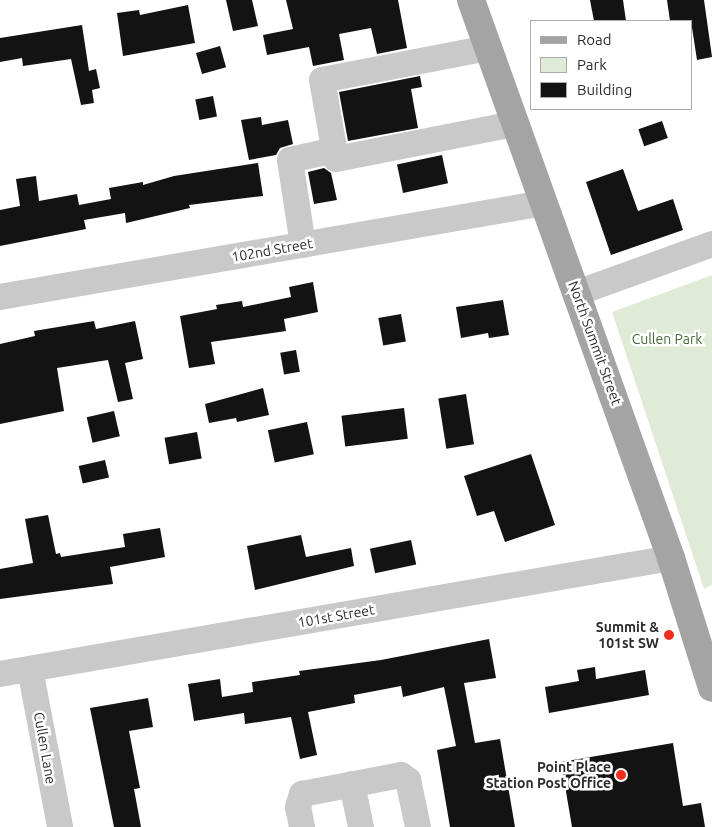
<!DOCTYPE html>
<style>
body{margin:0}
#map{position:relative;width:712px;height:827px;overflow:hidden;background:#fff;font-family:Ubuntu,sans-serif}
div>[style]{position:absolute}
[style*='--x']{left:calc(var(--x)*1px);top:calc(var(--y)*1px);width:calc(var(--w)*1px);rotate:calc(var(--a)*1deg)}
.green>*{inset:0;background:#dfebd7}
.building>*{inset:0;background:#131313;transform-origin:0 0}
.minor>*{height:26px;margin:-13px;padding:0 13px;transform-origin:13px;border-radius:13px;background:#c9c9c9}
.major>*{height:28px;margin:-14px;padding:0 14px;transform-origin:14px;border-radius:14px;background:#a4a4a4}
.dots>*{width:14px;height:14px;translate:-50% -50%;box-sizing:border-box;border:2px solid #fff;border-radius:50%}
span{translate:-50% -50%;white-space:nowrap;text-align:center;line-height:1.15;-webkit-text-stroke:5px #fff;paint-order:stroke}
.street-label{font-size:14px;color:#2c2c2c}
.park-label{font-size:14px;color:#486a37}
.poi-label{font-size:14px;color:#2c2c2c;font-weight:700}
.right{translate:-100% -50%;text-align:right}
.legend{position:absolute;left:530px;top:20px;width:162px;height:90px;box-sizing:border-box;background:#fff;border:1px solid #ababab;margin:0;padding:6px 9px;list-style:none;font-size:15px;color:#2c2c2c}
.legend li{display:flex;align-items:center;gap:10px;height:25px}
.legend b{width:25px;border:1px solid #ababab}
</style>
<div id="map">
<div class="green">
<div style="clip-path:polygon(712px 275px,712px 585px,704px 589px,612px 312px)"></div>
</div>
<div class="building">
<div style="clip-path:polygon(226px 0,252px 0,258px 26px,233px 31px)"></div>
<div style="clip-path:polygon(286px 0,398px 0,407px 48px,377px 54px,371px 28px,339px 34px,344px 60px,313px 66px,309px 47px,267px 55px,263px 35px,293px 29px)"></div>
<div style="clip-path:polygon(590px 0,623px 0,626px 21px,594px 21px)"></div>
<div style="clip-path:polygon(667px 0,704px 0,712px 57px,697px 60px,691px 21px,670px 21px)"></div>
<div style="clip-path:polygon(188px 5px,195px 43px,123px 56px,117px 13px,139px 10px,140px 15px)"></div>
<div style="clip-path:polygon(82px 25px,89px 71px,96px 69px,100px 88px,92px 90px,94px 103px,81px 105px,71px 59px,23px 66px,22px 58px,0 62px,0 38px)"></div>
<div style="left:220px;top:46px;width:22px;height:25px;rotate:74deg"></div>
<div style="clip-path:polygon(420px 76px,422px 87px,411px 89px,418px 128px,348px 141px,339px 92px)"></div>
<div style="left:213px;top:96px;width:21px;height:18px;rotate:79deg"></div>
<div style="clip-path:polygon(261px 117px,262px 125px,288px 120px,293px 144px,280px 148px,276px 155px,249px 160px,241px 120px)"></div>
<div style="left:662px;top:121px;width:18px;height:25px;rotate:71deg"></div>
<div style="left:442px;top:155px;width:29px;height:46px;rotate:78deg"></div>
<div style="clip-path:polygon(258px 163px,263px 196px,189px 205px,190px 208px,126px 223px,125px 213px,84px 220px,86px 229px,0 246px,0 210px,20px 206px,16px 179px,36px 176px,39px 201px,77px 194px,79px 205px,111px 199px,109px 188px,143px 182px,143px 185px,174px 176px)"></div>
<div style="clip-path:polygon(324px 168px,331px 173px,337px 200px,314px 204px,308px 172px)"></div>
<div style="clip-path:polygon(623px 169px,638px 211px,673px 199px,683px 230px,611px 255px,586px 182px)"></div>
<div style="clip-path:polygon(313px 282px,318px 312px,284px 319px,286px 331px,211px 342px,215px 364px,189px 368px,180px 316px,217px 309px,216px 305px,242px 301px,243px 307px,291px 297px,289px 287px)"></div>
<div style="clip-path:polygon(503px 300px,509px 335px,489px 338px,488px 333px,461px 338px,456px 307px)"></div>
<div style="left:401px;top:314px;width:28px;height:23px;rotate:80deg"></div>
<div style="clip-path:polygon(94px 321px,96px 329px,135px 321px,143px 359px,125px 363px,133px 399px,118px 402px,108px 360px,57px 368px,64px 411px,0 424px,0 344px,35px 336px,34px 331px)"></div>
<div style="left:296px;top:350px;width:22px;height:16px;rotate:80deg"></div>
<div style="clip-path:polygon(263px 388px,269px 415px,237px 422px,236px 418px,209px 423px,205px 404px)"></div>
<div style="left:466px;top:394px;width:51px;height:28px;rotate:81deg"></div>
<div style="left:404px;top:408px;width:31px;height:63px;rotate:83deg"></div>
<div style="left:114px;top:411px;width:26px;height:28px;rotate:77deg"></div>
<div style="left:307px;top:422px;width:33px;height:40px;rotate:78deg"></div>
<div style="left:197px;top:432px;width:27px;height:33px;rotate:80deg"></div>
<div style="clip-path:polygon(531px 454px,555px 525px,505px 542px,494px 511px,477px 516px,464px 476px)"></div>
<div style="left:105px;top:460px;width:18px;height:27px;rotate:77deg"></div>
<div style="clip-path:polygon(48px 515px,56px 554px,60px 553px,61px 557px,125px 547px,123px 534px,160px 528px,165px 557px,110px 567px,113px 584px,0 599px,0 569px,33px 563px,25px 519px)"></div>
<div style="clip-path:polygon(301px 535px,306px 557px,351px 548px,354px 566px,255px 590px,247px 546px)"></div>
<div style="left:411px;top:540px;width:25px;height:42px;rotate:78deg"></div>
<div style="clip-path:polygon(489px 639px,496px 678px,464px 683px,475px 743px,500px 739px,515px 827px,450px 827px,437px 750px,456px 746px,444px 687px,403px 697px,401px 686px,354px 695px,355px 703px,308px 712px,317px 755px,300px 759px,291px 717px,245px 724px,244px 713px,194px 721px,188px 684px,220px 679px,222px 697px,253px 692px,252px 682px,300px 675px,299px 671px,381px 660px)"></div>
<div style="clip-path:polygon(595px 667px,596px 679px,645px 670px,649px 695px,549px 713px,545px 687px,579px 681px,577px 670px)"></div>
<div style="clip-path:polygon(148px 698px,153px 727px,129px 731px,140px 788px,134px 789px,141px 827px,114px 827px,90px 708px)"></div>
<div style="clip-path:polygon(673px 743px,683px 806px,701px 803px,705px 827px,572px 827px,561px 762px)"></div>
</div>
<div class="minor">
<div style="--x:488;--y:48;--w:169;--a:169.1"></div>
<div style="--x:322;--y:80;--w:80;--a:80"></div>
<div style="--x:336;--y:159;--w:182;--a:-11.1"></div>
<div style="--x:303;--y:245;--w:86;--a:-98.7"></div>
<div style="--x:290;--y:160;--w:46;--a:-12.5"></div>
<div style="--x:577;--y:293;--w:144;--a:-19.9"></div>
<div style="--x:0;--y:297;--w:552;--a:-9.8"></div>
<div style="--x:30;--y:669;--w:161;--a:79.2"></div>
<div style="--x:0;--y:674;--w:681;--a:-9.81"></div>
<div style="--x:352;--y:784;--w:44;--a:78.2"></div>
<div style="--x:302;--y:827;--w:20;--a:-101"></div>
<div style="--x:298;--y:807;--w:14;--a:-73"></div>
<div style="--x:302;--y:794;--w:101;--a:-10.9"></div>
<div style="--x:401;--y:775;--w:9;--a:36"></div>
<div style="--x:408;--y:780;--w:48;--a:78"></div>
</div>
<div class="major">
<div style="--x:471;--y:0;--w:593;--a:70.28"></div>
<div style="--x:671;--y:558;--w:136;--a:72.5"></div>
</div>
<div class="dots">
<div style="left:669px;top:635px;background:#f12d20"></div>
<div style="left:621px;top:775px;background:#f12d20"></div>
</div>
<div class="street-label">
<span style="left:272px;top:250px;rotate:-10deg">102nd Street</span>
<span style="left:595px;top:343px;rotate:70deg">North Summit Street</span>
<span style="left:336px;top:616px;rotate:-10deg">101st Street</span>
<span style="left:45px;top:748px;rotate:80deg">Cullen Lane</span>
</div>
<div class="park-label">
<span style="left:667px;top:339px">Cullen Park</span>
</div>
<div class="poi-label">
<span class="right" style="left:659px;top:635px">Summit &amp;<br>101st SW</span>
<span class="right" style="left:611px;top:775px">Point Place<br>Station Post Office</span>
</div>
<ul class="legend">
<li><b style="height:6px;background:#a4a4a4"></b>Road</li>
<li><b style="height:14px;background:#dfebd7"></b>Park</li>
<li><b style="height:14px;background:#131313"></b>Building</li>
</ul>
</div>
